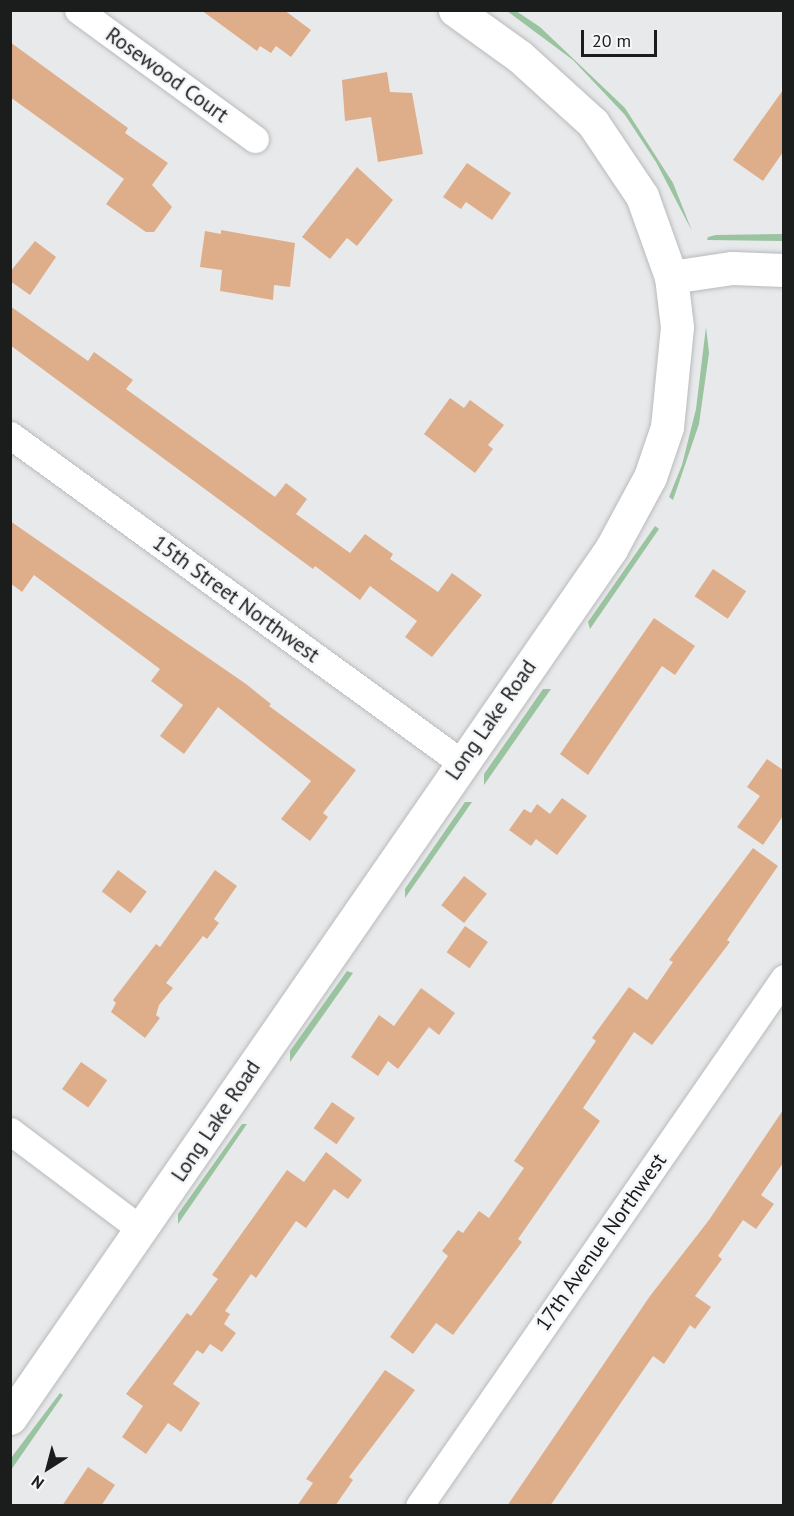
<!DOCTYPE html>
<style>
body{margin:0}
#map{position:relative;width:794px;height:1516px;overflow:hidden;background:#e8e9eb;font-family:"PT Sans",sans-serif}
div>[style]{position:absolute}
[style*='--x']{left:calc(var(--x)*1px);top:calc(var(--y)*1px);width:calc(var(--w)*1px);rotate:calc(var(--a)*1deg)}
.green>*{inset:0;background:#9ac39f}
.building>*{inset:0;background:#deae8a;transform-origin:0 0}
.roads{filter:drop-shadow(0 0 2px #b9babc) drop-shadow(0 0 2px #b9babc)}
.street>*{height:27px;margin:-13.5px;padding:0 13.5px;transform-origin:13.5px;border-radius:13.5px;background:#fff}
.secondary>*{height:33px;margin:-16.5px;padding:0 16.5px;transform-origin:16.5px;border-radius:16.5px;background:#fff}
span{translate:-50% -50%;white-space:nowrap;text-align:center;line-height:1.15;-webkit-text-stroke:5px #f6f7f9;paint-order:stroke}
.street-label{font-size:21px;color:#1b1c1c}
.frame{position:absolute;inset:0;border:12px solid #1b1c1c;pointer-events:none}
.north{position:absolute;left:18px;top:1438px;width:60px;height:60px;-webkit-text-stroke:4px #f6f7f9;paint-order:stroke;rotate:216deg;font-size:16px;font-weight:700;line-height:24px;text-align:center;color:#1b1c1c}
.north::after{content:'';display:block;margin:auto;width:21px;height:27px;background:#1b1c1c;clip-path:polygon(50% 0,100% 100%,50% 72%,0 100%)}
.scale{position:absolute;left:581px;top:30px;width:76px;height:27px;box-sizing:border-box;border:3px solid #1b1c1c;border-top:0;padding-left:8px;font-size:18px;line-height:21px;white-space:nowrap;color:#1b1c1c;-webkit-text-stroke:4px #f6f7f9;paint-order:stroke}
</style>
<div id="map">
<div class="green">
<div style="clip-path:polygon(507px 11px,516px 11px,540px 27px,625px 108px,673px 183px,692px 231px,656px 162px,625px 115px,573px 60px)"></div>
<div style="clip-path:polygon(783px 234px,783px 241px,707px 240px,708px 237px,716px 235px)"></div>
<div style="clip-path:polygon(706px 327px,709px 353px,699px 424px,673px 500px,669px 497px,682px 465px,696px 409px)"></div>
<div style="clip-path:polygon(655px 526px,659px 529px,590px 629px,588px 622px)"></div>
<div style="clip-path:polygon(543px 689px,551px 689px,484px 785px,484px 774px)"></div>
<div style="clip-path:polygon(465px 802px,472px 802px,405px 898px,405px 889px)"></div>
<div style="clip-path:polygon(347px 971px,353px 973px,290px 1062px,290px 1051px)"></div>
<div style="clip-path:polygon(242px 1124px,247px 1124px,178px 1224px,178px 1214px)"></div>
<div style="clip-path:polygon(60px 1393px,63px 1395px,11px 1470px,11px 1458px)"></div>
</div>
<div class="building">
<div style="clip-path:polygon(201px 10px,284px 10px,311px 30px,291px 57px,276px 46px,271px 53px,260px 46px,257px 51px)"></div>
<div style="clip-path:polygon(10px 42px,128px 128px,125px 133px,168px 163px,152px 185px,172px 207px,154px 232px,146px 232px,106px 204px,124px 179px,10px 97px)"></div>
<div style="clip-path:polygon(387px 72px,390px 92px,412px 93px,423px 154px,378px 162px,371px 117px,345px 121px,342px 80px)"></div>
<div style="clip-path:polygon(783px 90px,783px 152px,763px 181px,733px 160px)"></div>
<div style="clip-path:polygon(467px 163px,511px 193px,492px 220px,466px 202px,461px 209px,443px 197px)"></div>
<div style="clip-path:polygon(357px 167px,393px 200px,357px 246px,347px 238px,330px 259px,302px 237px)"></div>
<div style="clip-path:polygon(221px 230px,295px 243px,290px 287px,274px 285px,273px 300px,220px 291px,222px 270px,200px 267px,205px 231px,221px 234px)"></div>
<div style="clip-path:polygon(35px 241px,56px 257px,30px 295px,10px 281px,10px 272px)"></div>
<div style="clip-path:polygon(10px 306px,88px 361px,94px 352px,133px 380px,126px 389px,275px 497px,286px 483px,307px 499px,296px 514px,350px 553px,365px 534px,393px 554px,390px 559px,438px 592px,452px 573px,482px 595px,432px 657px,405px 637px,417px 621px,370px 586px,360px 600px,315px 566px,313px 569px,10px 345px)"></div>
<div style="clip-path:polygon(450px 398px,464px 408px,470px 400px,504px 425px,488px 445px,493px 449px,475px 473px,424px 434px)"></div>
<div style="clip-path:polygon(10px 521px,246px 684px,271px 704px,269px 706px,356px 770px,323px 813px,328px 817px,310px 841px,281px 819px,311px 781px,218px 707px,184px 754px,160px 736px,183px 705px,151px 681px,160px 669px,34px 575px,22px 592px,10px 583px)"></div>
<div style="left:713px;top:569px;width:40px;height:33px;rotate:34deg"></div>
<div style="clip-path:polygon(654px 618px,695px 646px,675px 675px,662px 666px,588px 775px,560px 754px)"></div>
<div style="clip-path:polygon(767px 759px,783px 770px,783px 816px,763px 845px,737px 827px,760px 796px,747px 787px)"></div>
<div style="clip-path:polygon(562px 798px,587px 816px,557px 855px,536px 839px,531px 846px,509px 830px,524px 809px,531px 813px,537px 804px,550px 814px)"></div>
<div style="clip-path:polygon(753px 848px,778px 866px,727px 940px,730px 942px,652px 1045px,634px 1032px,583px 1108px,600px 1121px,518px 1239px,522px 1242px,453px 1335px,436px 1323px,413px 1354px,390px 1337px,448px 1256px,442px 1251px,458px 1230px,463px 1233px,479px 1211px,489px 1218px,524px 1168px,514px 1161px,596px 1041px,592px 1038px,629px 987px,647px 1000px,673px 962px,669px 960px)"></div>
<div style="left:118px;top:870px;width:36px;height:27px;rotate:37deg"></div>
<div style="clip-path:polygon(215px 870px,237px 886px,214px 919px,219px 923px,207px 939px,203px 936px,166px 983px,173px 988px,159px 1005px,156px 1015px,160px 1018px,145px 1038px,111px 1012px,116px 1003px,113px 1000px,156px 944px,160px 947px)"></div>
<div style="left:464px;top:876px;width:29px;height:37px;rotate:38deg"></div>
<div style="left:465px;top:926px;width:28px;height:32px;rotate:35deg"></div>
<div style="clip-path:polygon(421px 988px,455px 1013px,439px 1035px,429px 1027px,398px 1069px,388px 1061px,378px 1076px,351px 1057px,379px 1015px,394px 1026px)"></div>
<div style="left:81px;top:1062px;width:32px;height:33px;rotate:35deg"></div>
<div style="left:332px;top:1102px;width:28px;height:32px;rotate:35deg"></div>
<div style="clip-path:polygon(783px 1110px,783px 1163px,761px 1195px,774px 1204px,756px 1229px,743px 1220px,718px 1256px,722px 1259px,695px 1296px,711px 1307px,695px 1329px,690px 1325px,664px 1364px,653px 1356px,550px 1506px,507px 1506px,650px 1296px,709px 1220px)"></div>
<div style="clip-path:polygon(326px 1152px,362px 1180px,348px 1199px,334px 1189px,306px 1228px,296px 1221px,256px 1278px,251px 1274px,225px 1311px,230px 1314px,224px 1324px,236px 1333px,222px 1352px,210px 1344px,203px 1354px,197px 1350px,173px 1384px,200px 1403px,181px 1432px,168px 1423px,146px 1454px,122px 1437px,143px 1406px,126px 1394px,187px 1313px,191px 1316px,218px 1279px,212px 1275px,287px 1170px,304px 1182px)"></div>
<div style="clip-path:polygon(385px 1370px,415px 1390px,349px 1477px,353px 1480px,335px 1506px,297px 1506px,313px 1483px,306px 1479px)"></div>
<div style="clip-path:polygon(88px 1467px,115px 1485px,101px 1506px,62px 1506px)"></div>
</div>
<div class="roads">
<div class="street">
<div style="--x:78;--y:10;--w:219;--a:36.1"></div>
<div style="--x:10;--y:435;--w:558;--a:35.97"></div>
<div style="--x:10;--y:1131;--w:165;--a:36.9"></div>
<div style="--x:419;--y:1506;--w:642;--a:-55.34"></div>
</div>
<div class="secondary">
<div style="--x:671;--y:277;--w:62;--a:-8.4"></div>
<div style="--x:732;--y:268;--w:52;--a:2.2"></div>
<div style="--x:10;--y:1418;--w:1057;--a:-55.33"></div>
<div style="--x:611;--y:549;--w:82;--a:-61.6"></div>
<div style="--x:650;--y:477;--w:53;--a:-71.2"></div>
<div style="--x:667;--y:427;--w:100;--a:-84.3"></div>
<div style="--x:677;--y:327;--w:50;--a:-96.8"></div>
<div style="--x:671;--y:277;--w:86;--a:-109.7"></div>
<div style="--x:642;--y:196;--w:88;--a:-123.9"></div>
<div style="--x:593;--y:123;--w:100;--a:-137.8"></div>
<div style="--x:519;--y:56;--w:79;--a:-144.3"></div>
</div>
</div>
<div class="street-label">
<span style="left:167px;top:75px;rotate:36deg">Rosewood Court</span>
<span style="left:236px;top:599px;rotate:36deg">15th Street Northwest</span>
<span style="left:491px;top:720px;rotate:-55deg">Long Lake Road</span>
<span style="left:216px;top:1121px;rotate:-56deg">Long Lake Road</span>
<span style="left:601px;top:1242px;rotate:-55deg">17th Avenue Northwest</span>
</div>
<div class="frame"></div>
<div class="north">N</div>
<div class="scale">20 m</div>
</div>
